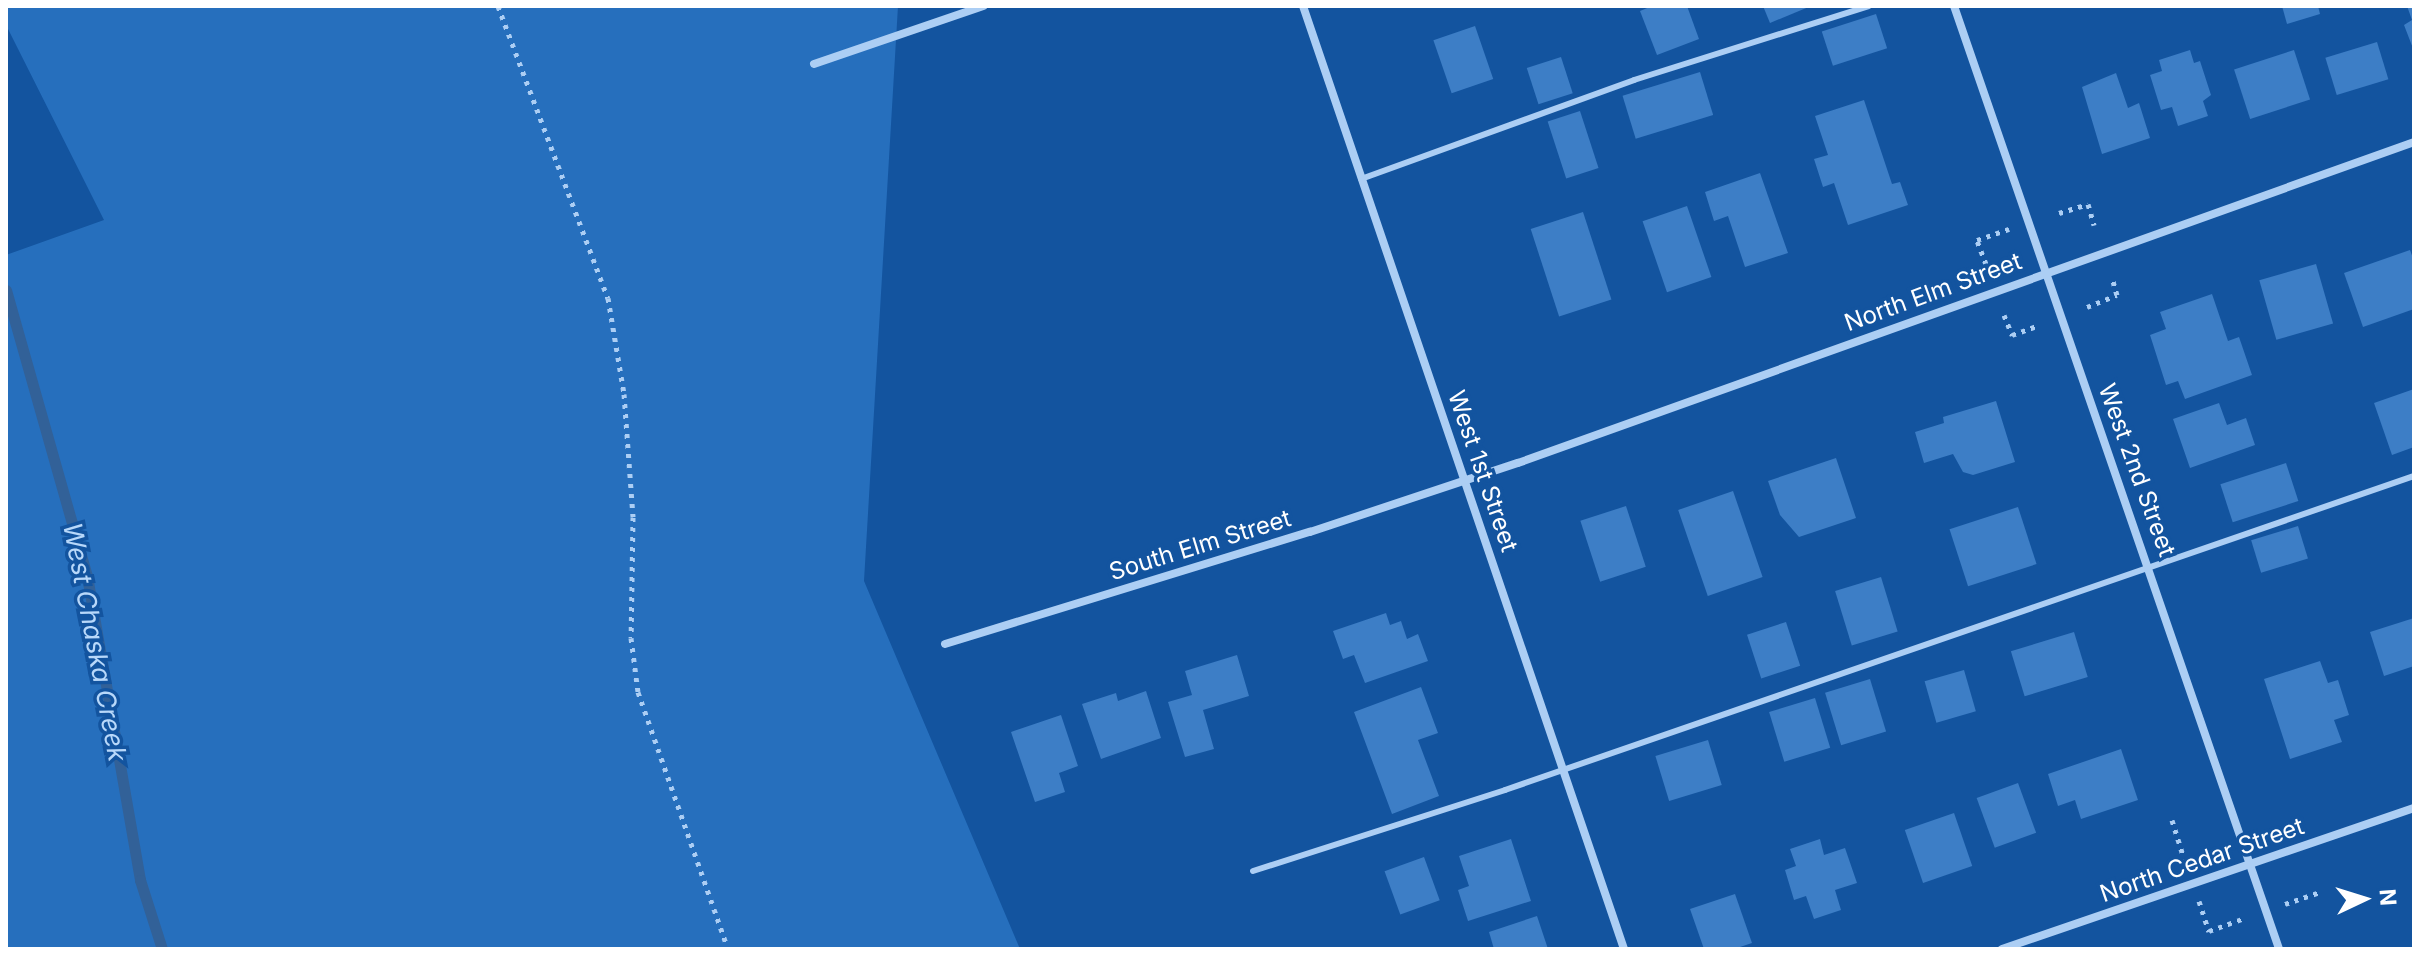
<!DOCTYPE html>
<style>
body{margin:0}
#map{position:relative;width:2420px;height:955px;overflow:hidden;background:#13549f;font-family:Inter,sans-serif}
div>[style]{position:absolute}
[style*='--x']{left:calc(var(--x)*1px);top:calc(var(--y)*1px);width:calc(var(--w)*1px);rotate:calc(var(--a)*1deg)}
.green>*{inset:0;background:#266fbd}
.stream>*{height:11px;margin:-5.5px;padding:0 5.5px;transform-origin:5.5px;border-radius:5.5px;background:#326198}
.building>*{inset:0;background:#3d7ec6;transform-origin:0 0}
.path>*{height:5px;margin-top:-2.5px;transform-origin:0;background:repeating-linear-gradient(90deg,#accef4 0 4px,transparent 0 10px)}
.service>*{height:6px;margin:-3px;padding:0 3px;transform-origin:3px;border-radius:3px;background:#accef4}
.minor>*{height:8px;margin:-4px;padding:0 4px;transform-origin:4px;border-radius:4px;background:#accef4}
span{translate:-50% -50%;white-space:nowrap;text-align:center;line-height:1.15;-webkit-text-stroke:7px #13549f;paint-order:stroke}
.street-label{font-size:24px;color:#fff}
.water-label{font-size:26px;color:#b8d8fa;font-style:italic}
.frame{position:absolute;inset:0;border:8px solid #fff;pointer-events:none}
.north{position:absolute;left:2324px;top:859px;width:80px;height:80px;-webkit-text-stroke:6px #13549f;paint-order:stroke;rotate:86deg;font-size:22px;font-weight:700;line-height:32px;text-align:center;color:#fff}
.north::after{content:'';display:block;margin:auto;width:28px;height:36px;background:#fff;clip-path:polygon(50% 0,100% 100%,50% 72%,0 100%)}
</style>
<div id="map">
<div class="green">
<div style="clip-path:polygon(6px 6px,898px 6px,864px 581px,1020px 949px,6px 949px,6px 255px,104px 220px,6px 25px)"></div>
</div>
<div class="stream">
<div style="--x:6;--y:290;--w:297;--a:74.2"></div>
<div style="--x:87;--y:576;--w:309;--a:80.1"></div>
<div style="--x:140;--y:880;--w:72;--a:72.3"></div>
</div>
<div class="building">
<div style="clip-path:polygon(1652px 6px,1687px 6px,1699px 39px,1657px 55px,1640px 11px)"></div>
<div style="clip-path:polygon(1763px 6px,1811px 6px,1770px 23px)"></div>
<div style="clip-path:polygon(2282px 6px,2318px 6px,2320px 14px,2287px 24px)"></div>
<div style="clip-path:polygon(2407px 6px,2414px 6px,2414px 51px,2404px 25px,2412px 20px)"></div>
<div style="left:1876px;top:14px;width:36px;height:57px;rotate:72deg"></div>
<div style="left:1475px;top:26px;width:56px;height:44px;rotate:71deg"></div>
<div style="left:2377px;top:42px;width:39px;height:54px;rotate:73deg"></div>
<div style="clip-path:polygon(2190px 50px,2194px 63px,2200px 61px,2211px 95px,2203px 101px,2208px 116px,2178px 126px,2172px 107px,2161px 110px,2150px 75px,2162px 71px,2159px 60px)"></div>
<div style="left:2294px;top:50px;width:52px;height:63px;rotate:72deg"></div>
<div style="left:1561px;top:57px;width:38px;height:36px;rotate:72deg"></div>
<div style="left:1700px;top:72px;width:45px;height:81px;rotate:73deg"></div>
<div style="clip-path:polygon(2116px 73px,2128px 108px,2139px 103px,2150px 138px,2102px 154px,2082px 87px)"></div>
<div style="clip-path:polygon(1864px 100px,1892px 184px,1900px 182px,1908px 205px,1848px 225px,1834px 183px,1823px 187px,1814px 159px,1828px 155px,1815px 116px)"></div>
<div style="left:1580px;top:111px;width:60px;height:34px;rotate:72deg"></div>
<div style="clip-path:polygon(1760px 173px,1788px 253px,1745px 267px,1728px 216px,1714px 221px,1705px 192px)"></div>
<div style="left:1687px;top:206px;width:75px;height:47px;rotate:71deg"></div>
<div style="left:1583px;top:212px;width:92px;height:55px;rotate:72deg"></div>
<div style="clip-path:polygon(2410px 250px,2414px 261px,2414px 309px,2363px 327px,2344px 273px)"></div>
<div style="left:2316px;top:264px;width:62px;height:59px;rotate:74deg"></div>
<div style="clip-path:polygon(2212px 294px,2228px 341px,2239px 337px,2252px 375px,2185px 399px,2178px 381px,2166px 385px,2150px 335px,2166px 329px,2160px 312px)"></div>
<div style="clip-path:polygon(2414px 389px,2414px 447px,2392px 455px,2374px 403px)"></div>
<div style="clip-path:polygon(1996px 401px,2015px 462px,1973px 475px,1963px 472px,1953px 454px,1924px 463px,1915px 432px,1944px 423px,1943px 417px)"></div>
<div style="clip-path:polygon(2219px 403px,2227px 425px,2246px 418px,2255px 445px,2190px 468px,2173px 419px)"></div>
<div style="clip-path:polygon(1836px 458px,1856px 518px,1799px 537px,1780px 515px,1768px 481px)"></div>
<div style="left:2286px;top:463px;width:40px;height:69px;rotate:72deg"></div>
<div style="left:1733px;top:491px;width:91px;height:58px;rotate:71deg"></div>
<div style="left:1626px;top:506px;width:64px;height:48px;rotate:72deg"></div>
<div style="left:2018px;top:507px;width:60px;height:72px;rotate:72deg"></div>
<div style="left:2298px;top:526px;width:34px;height:49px;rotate:73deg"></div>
<div style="left:1881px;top:577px;width:57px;height:48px;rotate:73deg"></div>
<div style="clip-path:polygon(1386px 613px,1390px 625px,1401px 621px,1407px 639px,1418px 634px,1428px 661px,1365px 683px,1354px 655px,1343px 659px,1333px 631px)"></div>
<div style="clip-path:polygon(2414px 618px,2414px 666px,2384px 676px,2370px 632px)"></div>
<div style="left:1786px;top:622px;width:46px;height:41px;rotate:72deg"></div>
<div style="left:2074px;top:632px;width:47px;height:66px;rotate:73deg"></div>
<div style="clip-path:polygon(1237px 655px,1249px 696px,1203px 710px,1214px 749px,1185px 757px,1168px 702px,1192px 695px,1185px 671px)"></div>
<div style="clip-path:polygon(2320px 661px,2328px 683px,2338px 680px,2349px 715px,2334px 720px,2342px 742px,2290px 759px,2264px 679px)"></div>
<div style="left:1964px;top:670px;width:43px;height:41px;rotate:74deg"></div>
<div style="left:1870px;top:679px;width:55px;height:47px;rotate:73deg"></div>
<div style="clip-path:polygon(1421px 687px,1438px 733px,1418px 740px,1439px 796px,1392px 814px,1354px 712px)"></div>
<div style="clip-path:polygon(1146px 691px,1161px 738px,1101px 759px,1082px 704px,1116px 693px,1118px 701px)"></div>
<div style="left:1815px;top:698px;width:52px;height:48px;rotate:73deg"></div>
<div style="clip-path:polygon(1061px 715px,1078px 766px,1059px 773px,1065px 792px,1035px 802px,1011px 732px)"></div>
<div style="left:1708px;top:740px;width:47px;height:55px;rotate:73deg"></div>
<div style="clip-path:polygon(2121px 749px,2138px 800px,2081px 819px,2075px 800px,2058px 806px,2048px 774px)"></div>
<div style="left:2018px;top:783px;width:53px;height:44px;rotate:70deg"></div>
<div style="left:1954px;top:813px;width:56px;height:52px;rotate:71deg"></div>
<div style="clip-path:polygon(1511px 839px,1531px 901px,1468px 921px,1458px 890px,1469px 886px,1459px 856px)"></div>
<div style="clip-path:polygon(1820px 839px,1824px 855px,1845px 848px,1857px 883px,1835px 890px,1841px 910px,1814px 919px,1806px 896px,1794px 900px,1785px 870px,1796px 866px,1790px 849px)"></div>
<div style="left:1424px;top:857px;width:46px;height:42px;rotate:70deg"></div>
<div style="clip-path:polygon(1735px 894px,1752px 943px,1734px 949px,1704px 949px,1690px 909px)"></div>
<div style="clip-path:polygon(1537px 916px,1548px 949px,1494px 949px,1489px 932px)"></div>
</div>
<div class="path">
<div style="--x:498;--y:6;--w:312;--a:69.4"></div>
<div style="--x:608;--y:298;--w:97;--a:80.5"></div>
<div style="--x:624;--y:394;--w:123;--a:85.8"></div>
<div style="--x:633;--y:517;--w:121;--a:90.9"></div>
<div style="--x:631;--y:638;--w:54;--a:82.6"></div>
<div style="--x:638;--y:692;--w:272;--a:70.7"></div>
<div style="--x:2059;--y:213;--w:30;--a:-17"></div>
<div style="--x:2088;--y:204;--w:22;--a:74"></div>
<div style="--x:1986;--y:264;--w:26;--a:-111"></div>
<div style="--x:1977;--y:240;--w:34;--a:-19"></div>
<div style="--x:2087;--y:307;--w:32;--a:-22"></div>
<div style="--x:2117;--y:295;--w:18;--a:-106"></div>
<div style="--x:2004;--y:315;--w:22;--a:68"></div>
<div style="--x:2012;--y:335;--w:27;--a:-20"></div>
<div style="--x:2172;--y:820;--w:47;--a:72.7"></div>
<div style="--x:2199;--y:901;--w:32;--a:72"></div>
<div style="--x:2209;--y:931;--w:38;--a:-20"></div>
<div style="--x:2285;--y:904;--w:39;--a:-19"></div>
</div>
<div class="service">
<div style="--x:1361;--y:179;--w:290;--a:-19.9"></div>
<div style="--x:1634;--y:80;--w:246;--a:-17.5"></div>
<div style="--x:1253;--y:871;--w:265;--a:-17.8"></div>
<div style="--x:1505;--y:790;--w:962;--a:-19.06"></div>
</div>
<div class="minor">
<div style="--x:1303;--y:6;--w:996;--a:71.2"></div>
<div style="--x:1954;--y:6;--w:997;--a:70.98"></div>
<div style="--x:814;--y:64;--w:179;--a:-18.9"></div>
<div style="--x:945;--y:644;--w:382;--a:-17.1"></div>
<div style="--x:1310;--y:532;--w:219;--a:-18.4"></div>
<div style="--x:1518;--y:463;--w:952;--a:-19.71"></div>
<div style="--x:2002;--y:949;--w:435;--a:-18.9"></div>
</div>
<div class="street-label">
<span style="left:1933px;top:292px;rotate:-20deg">North Elm Street</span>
<span style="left:2137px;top:470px;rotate:70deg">West 2nd Street</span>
<span style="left:1483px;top:471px;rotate:71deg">West 1st Street</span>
<span style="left:1200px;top:545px;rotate:-17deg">South Elm Street</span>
<span style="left:2202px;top:860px;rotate:-19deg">North Cedar Street</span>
</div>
<div class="water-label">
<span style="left:95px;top:642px;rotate:79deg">West Chaska Creek</span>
</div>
<div class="frame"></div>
<div class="north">N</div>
</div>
